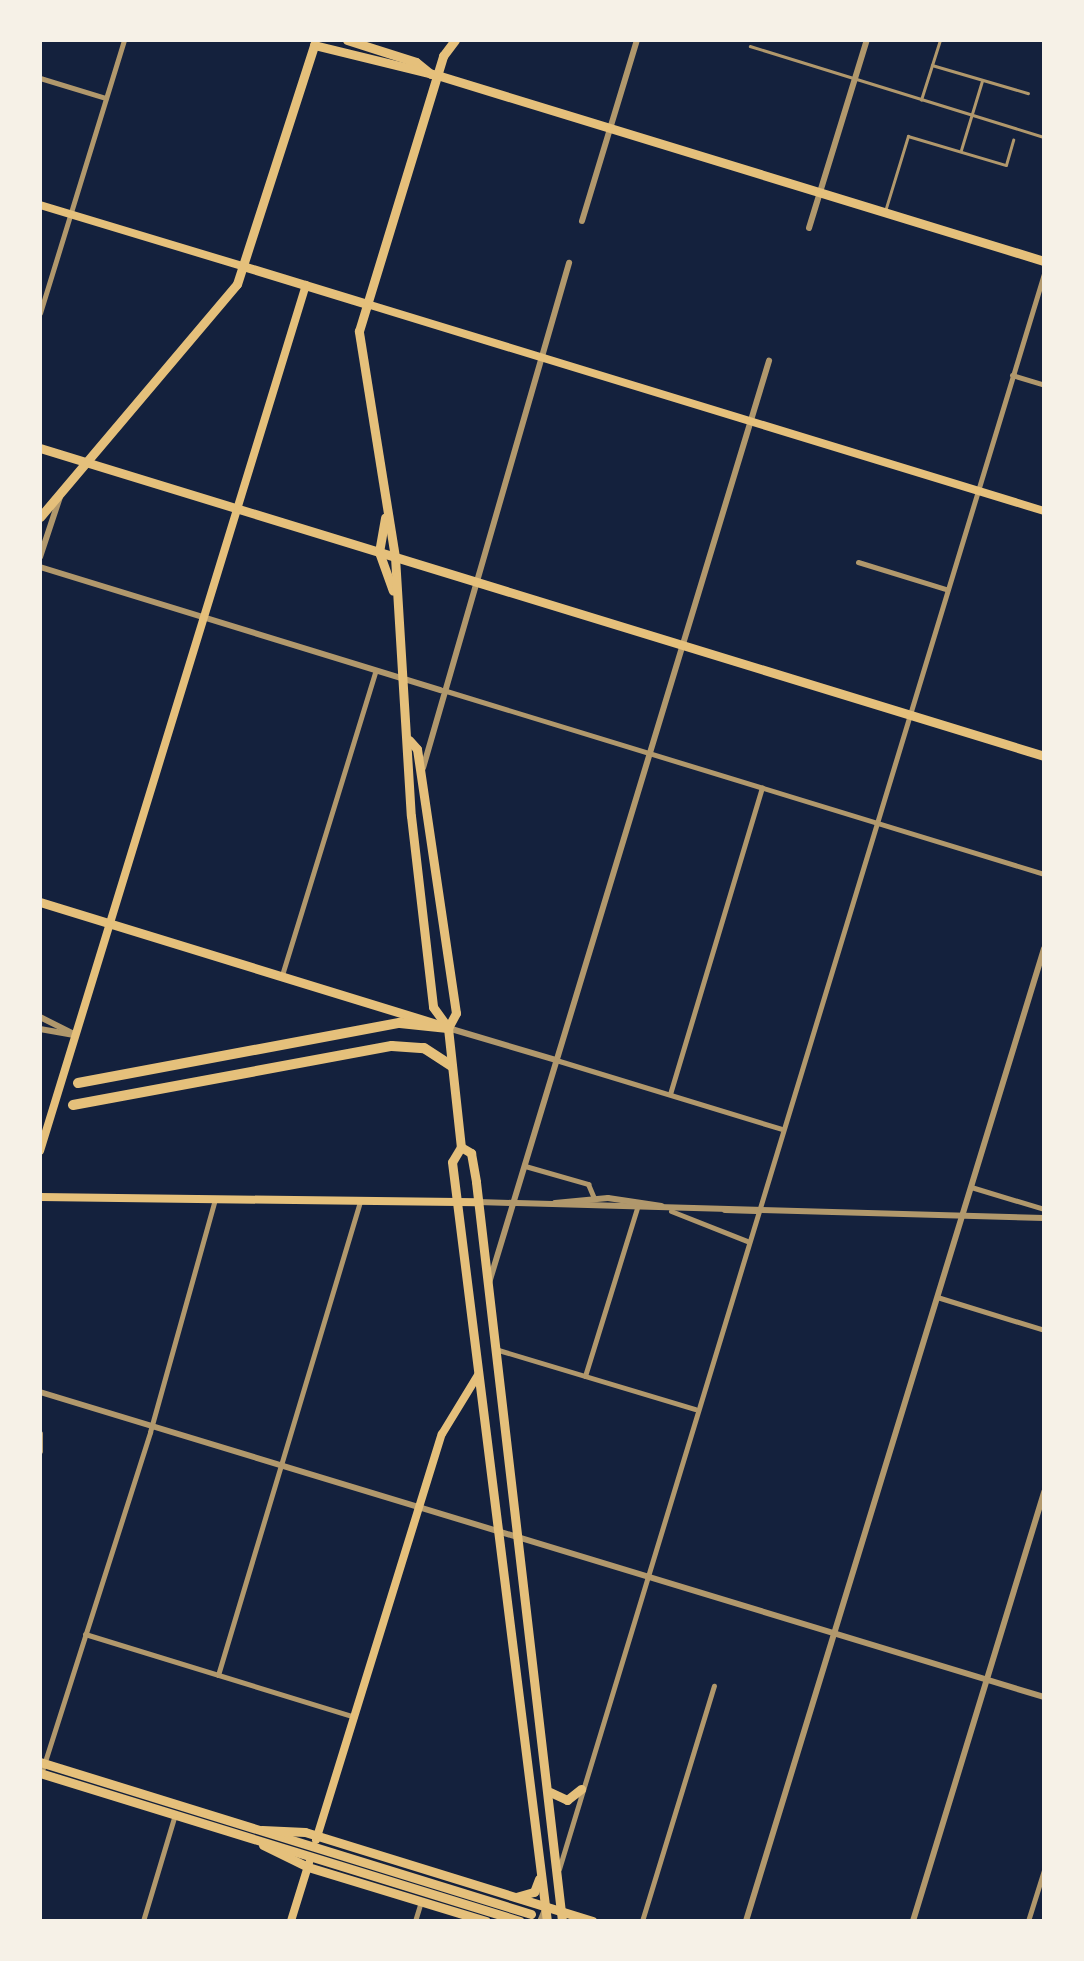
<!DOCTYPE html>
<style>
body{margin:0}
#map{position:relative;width:1084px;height:1961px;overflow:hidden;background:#14213d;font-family:Lato,sans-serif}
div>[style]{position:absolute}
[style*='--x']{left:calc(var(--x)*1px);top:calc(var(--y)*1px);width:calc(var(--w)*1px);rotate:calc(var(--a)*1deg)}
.service>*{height:2.5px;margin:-1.25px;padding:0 1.25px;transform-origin:1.25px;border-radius:1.25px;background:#b1986c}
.minor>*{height:5px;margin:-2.5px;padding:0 2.5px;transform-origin:2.5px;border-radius:2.5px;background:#b1986c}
.tertiary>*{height:6px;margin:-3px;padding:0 3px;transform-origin:3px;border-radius:3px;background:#b1986c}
.secondary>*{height:8px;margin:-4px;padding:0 4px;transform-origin:4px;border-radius:4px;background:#e5c07b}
.primary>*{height:9px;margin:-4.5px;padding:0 4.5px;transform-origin:4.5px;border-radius:4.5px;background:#e5c07b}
.trunk>*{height:9px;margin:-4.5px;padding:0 4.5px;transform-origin:4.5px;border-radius:4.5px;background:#e5c07b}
.motorway>*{height:10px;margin:-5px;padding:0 5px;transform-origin:5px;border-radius:5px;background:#e5c07b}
span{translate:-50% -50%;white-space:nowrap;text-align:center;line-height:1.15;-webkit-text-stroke:10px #f6f1e7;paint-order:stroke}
.frame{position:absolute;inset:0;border:42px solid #f6f1e7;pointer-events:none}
</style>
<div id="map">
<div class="service">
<div style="--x:750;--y:46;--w:308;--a:17.2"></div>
<div style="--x:932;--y:65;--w:100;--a:16.3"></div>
<div style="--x:921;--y:100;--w:63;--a:-72.4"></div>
<div style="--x:961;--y:150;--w:72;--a:-73.1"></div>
<div style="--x:886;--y:208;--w:75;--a:-73"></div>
<div style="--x:908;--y:136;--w:102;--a:16.5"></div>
<div style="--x:1006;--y:165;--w:26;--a:-74"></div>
</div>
<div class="minor">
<div style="--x:40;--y:78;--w:69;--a:16.9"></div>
<div style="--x:40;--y:313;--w:286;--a:-72.9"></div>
<div style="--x:1012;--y:375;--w:34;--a:17"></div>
<div style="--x:858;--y:562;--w:92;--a:17.1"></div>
<div style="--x:443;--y:690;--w:629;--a:17.02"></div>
<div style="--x:282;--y:975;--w:319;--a:-72.9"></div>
<div style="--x:556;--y:1060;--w:235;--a:17"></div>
<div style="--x:670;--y:1094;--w:320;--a:-73.3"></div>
<div style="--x:525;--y:1166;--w:66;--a:15.9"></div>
<div style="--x:588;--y:1184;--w:15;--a:67"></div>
<div style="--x:971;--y:1187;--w:76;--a:16.8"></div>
<div style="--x:671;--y:1211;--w:82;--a:21.5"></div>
<div style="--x:937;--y:1297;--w:112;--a:17.1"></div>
<div style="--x:495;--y:1349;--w:209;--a:16.7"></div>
<div style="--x:585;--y:1376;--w:176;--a:-72.8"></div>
<div style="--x:40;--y:1433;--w:18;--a:90"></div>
<div style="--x:85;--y:1634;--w:282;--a:17.1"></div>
<div style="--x:218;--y:1675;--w:494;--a:-73.3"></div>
<div style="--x:41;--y:1774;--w:359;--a:-72.3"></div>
<div style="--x:150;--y:1432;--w:242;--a:-74.4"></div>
<div style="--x:559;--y:1869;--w:1667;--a:-73.09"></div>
<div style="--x:143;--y:1921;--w:112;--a:-73.3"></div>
<div style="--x:415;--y:1921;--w:21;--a:-73"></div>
<div style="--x:539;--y:1921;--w:13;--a:-67"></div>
<div style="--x:642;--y:1921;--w:246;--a:-73"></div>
<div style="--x:1028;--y:1921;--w:53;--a:-72.6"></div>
</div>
<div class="tertiary">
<div style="--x:582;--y:221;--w:189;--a:-73.1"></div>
<div style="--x:809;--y:228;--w:197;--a:-72.9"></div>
<div style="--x:40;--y:557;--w:63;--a:-71.6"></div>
<div style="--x:40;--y:567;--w:419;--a:17.1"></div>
<div style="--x:423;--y:768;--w:526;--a:-73.87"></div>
<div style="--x:40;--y:1017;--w:40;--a:26.6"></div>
<div style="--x:448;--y:1028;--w:113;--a:16.5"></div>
<div style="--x:40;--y:1029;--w:36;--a:10"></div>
<div style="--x:478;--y:1202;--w:566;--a:1.62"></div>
<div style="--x:555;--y:1203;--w:53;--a:-5.4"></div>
<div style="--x:608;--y:1198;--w:54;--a:8.6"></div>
<div style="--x:725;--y:1210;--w:31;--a:2"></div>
<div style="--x:489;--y:1283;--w:964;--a:-73.11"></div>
<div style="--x:40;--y:1392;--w:1049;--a:16.9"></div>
<div style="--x:746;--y:1921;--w:1017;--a:-72.96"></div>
<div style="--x:913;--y:1921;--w:449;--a:-73"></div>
</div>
<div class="secondary">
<div style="--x:40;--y:205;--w:215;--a:16.8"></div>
<div style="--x:367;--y:304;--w:708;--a:17"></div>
<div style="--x:40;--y:1151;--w:906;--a:-72.93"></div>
<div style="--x:40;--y:1197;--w:438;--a:0.7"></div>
<div style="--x:316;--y:1840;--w:425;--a:-72.8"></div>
<div style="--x:442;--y:1434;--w:69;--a:-58.6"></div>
<div style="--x:291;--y:1921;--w:61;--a:-72.8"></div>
</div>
<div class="primary">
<div style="--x:347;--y:40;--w:72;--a:17.7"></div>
<div style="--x:416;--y:62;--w:19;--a:39"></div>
<div style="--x:314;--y:45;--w:127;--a:13.7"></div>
<div style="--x:437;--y:75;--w:635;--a:17.04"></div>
<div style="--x:246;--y:267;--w:127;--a:17"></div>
<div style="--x:40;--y:517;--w:305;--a:-49.8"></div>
<div style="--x:237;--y:284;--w:253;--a:-72.1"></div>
<div style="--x:379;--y:552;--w:35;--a:-80"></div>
<div style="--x:395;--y:557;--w:229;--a:-99.1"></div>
<div style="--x:359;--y:331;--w:288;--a:-73"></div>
<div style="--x:443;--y:56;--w:20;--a:-53"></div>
<div style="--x:40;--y:902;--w:419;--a:17.1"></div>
<div style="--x:40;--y:1762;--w:514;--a:17.2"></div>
<div style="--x:40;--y:1773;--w:502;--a:17.14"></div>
<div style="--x:262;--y:1830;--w:43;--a:2.7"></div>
<div style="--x:305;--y:1832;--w:301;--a:17.2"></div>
<div style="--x:263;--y:1845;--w:50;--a:26.1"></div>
<div style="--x:308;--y:1867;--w:186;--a:16.9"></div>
</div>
<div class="trunk">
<div style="--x:40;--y:448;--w:1050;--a:17.05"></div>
<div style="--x:379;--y:552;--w:41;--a:70.3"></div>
<div style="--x:395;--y:557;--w:259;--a:86.5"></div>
<div style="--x:411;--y:816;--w:192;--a:83.4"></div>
<div style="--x:433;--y:1007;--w:26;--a:54"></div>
<div style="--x:448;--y:1028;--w:120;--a:83.8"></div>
<div style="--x:461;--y:1147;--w:17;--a:121"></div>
<div style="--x:452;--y:1162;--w:765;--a:82.87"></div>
<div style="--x:409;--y:740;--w:12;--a:48"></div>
<div style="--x:417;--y:749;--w:267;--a:81.6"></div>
<div style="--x:456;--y:1013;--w:17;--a:118"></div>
<div style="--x:461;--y:1147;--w:12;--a:31"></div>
<div style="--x:471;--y:1153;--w:29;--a:80"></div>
<div style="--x:476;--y:1182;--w:744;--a:83.36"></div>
<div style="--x:550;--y:1792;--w:19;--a:25"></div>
<div style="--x:567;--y:1800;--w:18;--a:-38"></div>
<div style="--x:516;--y:1897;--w:19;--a:-16"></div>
<div style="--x:534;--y:1892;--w:14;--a:-69"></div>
</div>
<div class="motorway">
<div style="--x:78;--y:1083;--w:328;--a:-10.6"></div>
<div style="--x:400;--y:1023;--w:48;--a:5.9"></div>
<div style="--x:73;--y:1105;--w:324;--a:-10.5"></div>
<div style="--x:392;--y:1046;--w:32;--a:4"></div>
<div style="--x:424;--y:1048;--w:33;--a:33"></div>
</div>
<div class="frame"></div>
</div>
